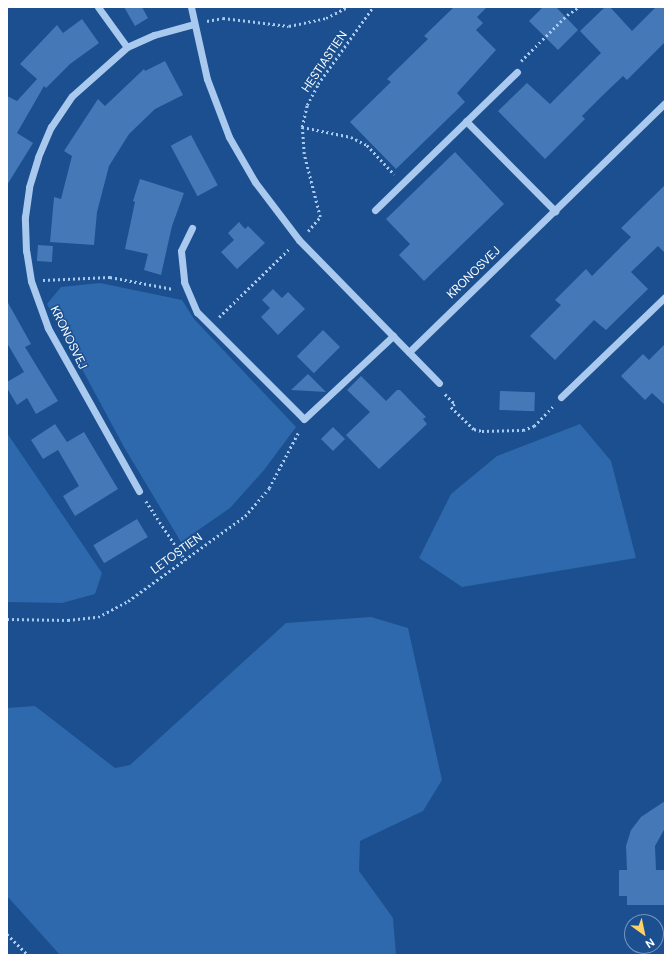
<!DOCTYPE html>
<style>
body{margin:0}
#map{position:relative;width:672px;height:962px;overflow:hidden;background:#1b4f8f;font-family:"DM Sans",sans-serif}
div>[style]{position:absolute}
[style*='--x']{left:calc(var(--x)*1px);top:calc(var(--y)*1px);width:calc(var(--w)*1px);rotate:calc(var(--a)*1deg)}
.green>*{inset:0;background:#2e69ad}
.building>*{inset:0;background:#4478b7;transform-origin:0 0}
.path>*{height:2.5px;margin-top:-1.25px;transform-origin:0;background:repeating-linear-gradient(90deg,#a9c9ee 0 2px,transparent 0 5px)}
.minor>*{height:7px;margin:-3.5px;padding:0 3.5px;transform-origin:3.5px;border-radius:3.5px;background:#a9c9ee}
span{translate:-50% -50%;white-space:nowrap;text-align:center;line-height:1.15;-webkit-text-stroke:3px #1b4f8f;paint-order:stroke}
.street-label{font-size:12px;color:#fff}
.frame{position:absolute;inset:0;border:8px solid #fff;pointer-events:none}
.north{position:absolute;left:624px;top:914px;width:40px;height:40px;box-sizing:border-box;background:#1b4f8f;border:1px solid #7695bc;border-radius:50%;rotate:147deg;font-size:11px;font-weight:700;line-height:16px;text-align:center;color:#fff}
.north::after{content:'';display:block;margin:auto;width:14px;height:18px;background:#ffd166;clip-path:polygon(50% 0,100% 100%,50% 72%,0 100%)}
</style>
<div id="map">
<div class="green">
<div style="clip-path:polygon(100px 283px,182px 300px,194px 319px,296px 427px,264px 470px,230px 508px,181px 542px,124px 447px,47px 304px,61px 287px)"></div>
<div style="clip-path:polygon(580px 424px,611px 461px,636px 558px,462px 587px,419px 558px,451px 494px,497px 456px)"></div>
<div style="clip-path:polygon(7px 433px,102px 573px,95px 594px,62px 603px,7px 602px)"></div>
<div style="clip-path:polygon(371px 617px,408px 628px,442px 780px,423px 811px,360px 841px,359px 871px,393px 918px,396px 955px,60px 955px,7px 896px,7px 708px,35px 706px,115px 768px,130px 765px,286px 623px)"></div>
</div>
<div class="building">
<div style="clip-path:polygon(124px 7px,142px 7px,148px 18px,135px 26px)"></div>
<div style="clip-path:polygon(454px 7px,487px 7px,477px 17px,483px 23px,476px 30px,496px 50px,457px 93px,465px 102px,396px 169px,350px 122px,391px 82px,387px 79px,428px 39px,424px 36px)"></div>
<div style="clip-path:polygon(543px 7px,556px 7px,578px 30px,558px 50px,529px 21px)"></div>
<div style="clip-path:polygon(605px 7px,610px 7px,632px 31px,656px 7px,665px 7px,665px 42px,627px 80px,623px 76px,602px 96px,582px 116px,585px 119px,545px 159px,498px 111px,527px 83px,550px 104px,601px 53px,580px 31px)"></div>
<div style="clip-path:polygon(82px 19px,99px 43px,70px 64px,46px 88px,44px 86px,17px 133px,33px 143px,7px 185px,7px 96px,17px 101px,37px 79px,20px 64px,57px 25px,63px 33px)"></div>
<div style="clip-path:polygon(165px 61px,183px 95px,155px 109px,129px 134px,109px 166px,97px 212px,94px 245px,50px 242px,54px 197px,61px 199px,72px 156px,64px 151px,98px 99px,105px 106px,144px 69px,145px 71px)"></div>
<div style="left:191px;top:135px;width:57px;height:23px;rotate:62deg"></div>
<div style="clip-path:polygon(455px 152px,504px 204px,424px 281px,399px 255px,410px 244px,386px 219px)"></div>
<div style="clip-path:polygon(140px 179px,184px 193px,172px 226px,161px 275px,144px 270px,148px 254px,125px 249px,135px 202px,133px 201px)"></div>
<div style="clip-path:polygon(665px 185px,665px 253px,658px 246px,631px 272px,648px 289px,606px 330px,594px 320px,555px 360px,530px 336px,561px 305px,555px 300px,586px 269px,592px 276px,631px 237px,621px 228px)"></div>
<div style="clip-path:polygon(239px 222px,245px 229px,248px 226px,265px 243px,237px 269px,221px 252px,234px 240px,228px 233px)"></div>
<div style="left:38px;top:245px;width:15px;height:16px;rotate:4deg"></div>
<div style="clip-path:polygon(273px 289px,282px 298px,288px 292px,305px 309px,278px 335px,261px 317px,270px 308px,262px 300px)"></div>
<div style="clip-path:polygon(7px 301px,31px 344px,25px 347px,58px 401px,36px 414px,27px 398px,17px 405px,7px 388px,7px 382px,24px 372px,7px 343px)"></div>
<div style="left:323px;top:330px;width:24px;height:37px;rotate:45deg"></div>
<div style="clip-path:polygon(665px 344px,665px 405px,652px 393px,645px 400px,621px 376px,643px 354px,649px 360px)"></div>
<div style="clip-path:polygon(308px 374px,326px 392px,291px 390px)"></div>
<div style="clip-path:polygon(361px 376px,386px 401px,397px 390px,400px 390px,426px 417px,423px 419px,427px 424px,379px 469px,346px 435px,370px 412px,347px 390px)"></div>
<div style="left:500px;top:391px;width:35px;height:19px;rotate:2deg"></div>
<div style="clip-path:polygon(55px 424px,67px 442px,84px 432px,118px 489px,75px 516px,63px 496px,79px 486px,58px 450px,43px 459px,31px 440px)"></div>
<div style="left:333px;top:427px;width:17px;height:17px;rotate:45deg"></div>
<div style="left:137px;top:519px;width:21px;height:51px;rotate:59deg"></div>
<div style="clip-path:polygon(665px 801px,665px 828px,655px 846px,656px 870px,665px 870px,665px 905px,627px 905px,627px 896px,619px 896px,619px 870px,627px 870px,626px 846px,631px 830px,641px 817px)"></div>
</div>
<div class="path">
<div style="--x:207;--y:21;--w:16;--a:-11"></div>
<div style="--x:223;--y:18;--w:66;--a:6.9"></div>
<div style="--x:289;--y:26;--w:38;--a:-12"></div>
<div style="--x:326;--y:18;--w:25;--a:-27"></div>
<div style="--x:521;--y:61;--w:65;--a:-45"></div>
<div style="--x:567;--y:15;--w:14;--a:-34"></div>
<div style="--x:302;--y:127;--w:50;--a:11.5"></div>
<div style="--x:351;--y:137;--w:18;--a:27"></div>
<div style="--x:367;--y:145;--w:40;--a:47"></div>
<div style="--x:308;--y:231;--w:18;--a:-49"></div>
<div style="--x:320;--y:217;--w:65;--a:-104.3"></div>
<div style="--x:304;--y:154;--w:27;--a:-94"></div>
<div style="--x:302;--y:127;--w:23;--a:-77"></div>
<div style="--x:307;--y:105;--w:24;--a:-62"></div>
<div style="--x:318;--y:84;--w:95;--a:-54.5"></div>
<div style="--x:43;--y:280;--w:67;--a:-2.6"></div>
<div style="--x:110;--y:277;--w:64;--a:10.8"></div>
<div style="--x:219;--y:317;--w:99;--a:-44.2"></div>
<div style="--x:445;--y:394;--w:14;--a:45"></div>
<div style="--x:455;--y:404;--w:5;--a:143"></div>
<div style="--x:451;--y:407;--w:32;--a:44"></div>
<div style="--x:474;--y:429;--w:8;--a:14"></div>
<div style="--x:482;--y:431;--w:41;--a:-1.4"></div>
<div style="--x:523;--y:430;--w:12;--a:-20"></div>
<div style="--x:534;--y:426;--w:28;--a:-46"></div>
<div style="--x:146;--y:501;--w:71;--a:56.5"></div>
<div style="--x:7;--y:619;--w:61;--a:0.9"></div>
<div style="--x:68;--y:620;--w:30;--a:-6"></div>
<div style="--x:98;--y:617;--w:34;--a:-28"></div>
<div style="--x:128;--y:601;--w:145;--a:-36"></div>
<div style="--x:245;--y:516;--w:37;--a:-49"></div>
<div style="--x:269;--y:488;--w:64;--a:-62.2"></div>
<div style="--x:7;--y:934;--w:30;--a:45"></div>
</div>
<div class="minor">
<div style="--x:98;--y:7;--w:49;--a:54.1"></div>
<div style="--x:191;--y:7;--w:74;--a:77.5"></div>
<div style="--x:207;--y:79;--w:62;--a:69.2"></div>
<div style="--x:229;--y:137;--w:52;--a:60"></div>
<div style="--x:255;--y:182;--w:73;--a:52.8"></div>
<div style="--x:299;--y:240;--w:200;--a:45.6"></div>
<div style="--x:466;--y:121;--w:127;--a:45.3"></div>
<div style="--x:375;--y:210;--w:198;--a:-44.2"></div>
<div style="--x:192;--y:228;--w:25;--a:116"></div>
<div style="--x:181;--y:251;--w:31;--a:84"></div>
<div style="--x:184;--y:282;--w:33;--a:67"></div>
<div style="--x:197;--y:312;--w:151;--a:45"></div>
<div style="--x:304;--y:419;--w:122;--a:-43"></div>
<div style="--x:409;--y:352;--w:357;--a:-44.2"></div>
<div style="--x:561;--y:397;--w:144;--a:-43.9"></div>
<div style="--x:139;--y:491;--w:187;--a:-119.2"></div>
<div style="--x:48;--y:328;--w:50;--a:-109.9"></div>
<div style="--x:31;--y:281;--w:30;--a:-99"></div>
<div style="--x:26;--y:251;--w:34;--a:-92"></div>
<div style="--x:25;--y:217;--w:30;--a:-82"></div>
<div style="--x:29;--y:187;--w:31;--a:-73"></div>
<div style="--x:38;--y:157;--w:33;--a:-67"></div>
<div style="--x:51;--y:127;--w:37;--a:-56"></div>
<div style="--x:72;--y:96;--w:74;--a:-41.7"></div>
<div style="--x:127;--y:47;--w:30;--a:-24"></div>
<div style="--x:154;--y:35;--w:41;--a:-15.4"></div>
</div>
<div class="street-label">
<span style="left:325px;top:62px;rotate:-56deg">HESTIASTIEN</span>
<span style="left:474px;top:273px;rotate:-44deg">KRONOSVEJ</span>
<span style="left:68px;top:338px;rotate:64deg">KRONOSVEJ</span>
<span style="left:177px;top:554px;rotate:-36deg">LETOSTIEN</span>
</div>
<div class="frame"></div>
<div class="north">N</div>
</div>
